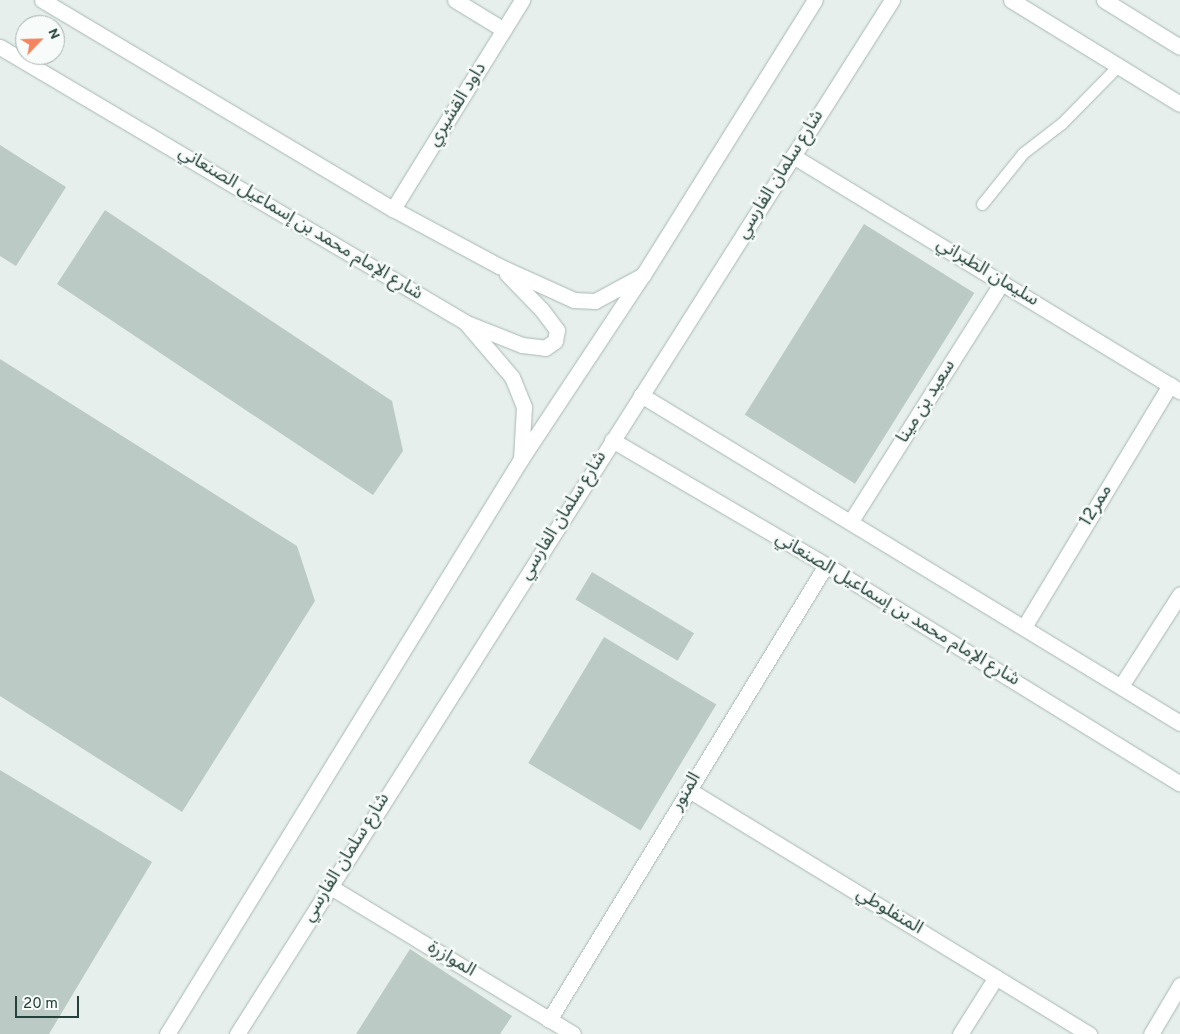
<!DOCTYPE html>
<meta charset="utf-8">
<style>
body{margin:0}
#map{position:relative;width:1180px;height:1034px;overflow:hidden;background:#e6efeb;font-family:Overpass,"Noto Sans Arabic",sans-serif}
div>[style]{position:absolute}
[style*='--x']{left:calc(var(--x)*1px);top:calc(var(--y)*1px);width:calc(var(--w)*1px);rotate:calc(var(--a)*1deg)}
.building>*{inset:0;background:#bbcac4;transform-origin:0 0}
.roads{filter:drop-shadow(0 0 1px #a8b8b2) drop-shadow(0 0 1px #a8b8b2)}
.service>*{height:11px;margin:-5.5px;padding:0 5.5px;transform-origin:5.5px;border-radius:5.5px;background:#fff}
.minor>*{height:15px;margin:-7.5px;padding:0 7.5px;transform-origin:7.5px;border-radius:7.5px;background:#fff}
.tertiary>*{height:15px;margin:-7.5px;padding:0 7.5px;transform-origin:7.5px;border-radius:7.5px;background:#fff}
span{translate:-50% -50%;white-space:nowrap;text-align:center;line-height:1.15;-webkit-text-stroke:5px #f7fbf9;paint-order:stroke}
.street-label{font-size:18px;color:#24423a}
.north{position:absolute;left:15px;top:15px;width:50px;height:50px;box-sizing:border-box;background:#f7fbf9;border:1px solid #a3b1ad;border-radius:50%;rotate:66deg;font-size:14px;font-weight:700;line-height:20px;text-align:center;color:#24423a}
.north::after{content:'';display:block;margin:auto;width:18px;height:22px;background:#f4845f;clip-path:polygon(50% 0,100% 100%,50% 72%,0 100%)}
.scale{position:absolute;left:15px;top:996px;width:64px;height:22px;box-sizing:border-box;border:2px solid #24423a;border-top:0;padding-left:6px;font-size:15px;line-height:18px;white-space:nowrap;color:#24423a;-webkit-text-stroke:4px #f7fbf9;paint-order:stroke}
</style>
<div id="map">
<div class="building">
<div style="clip-path:polygon(0 145px,66px 187px,16px 266px,0 256px)"></div>
<div style="clip-path:polygon(105px 210px,392px 401px,403px 451px,373px 495px,57px 284px)"></div>
<div style="left:864px;top:224px;width:130px;height:225px;rotate:32deg"></div>
<div style="clip-path:polygon(0 359px,297px 546px,315px 601px,182px 812px,0 696px)"></div>
<div style="left:592px;top:572px;width:119px;height:32px;rotate:31deg"></div>
<div style="left:604px;top:637px;width:131px;height:147px;rotate:31deg"></div>
<div style="clip-path:polygon(0 770px,152px 862px,49px 1034px,0 1034px)"></div>
<div style="clip-path:polygon(410px 949px,512px 1016px,500px 1034px,356px 1034px)"></div>
</div>
<div class="roads">
<div class="service">
<div style="--x:982;--y:204;--w:65;--a:-51.2"></div>
<div style="--x:1023;--y:153;--w:49;--a:-37.6"></div>
<div style="--x:1062;--y:123;--w:80;--a:-45.5"></div>
</div>
<div class="minor">
<div style="--x:42;--y:0;--w:409;--a:30.8"></div>
<div style="--x:393;--y:209;--w:120;--a:28.3"></div>
<div style="--x:499;--y:266;--w:82;--a:24.4"></div>
<div style="--x:574;--y:300;--w:21;--a:3"></div>
<div style="--x:595;--y:301;--w:55;--a:-28.4"></div>
<div style="--x:455;--y:0;--w:57;--a:31.5"></div>
<div style="--x:0;--y:47;--w:540;--a:30.6"></div>
<div style="--x:465;--y:322;--w:72;--a:49.5"></div>
<div style="--x:512;--y:377;--w:32;--a:68"></div>
<div style="--x:524;--y:407;--w:52;--a:93.3"></div>
<div style="--x:793;--y:156;--w:453;--a:31.3"></div>
<div style="--x:393;--y:209;--w:246;--a:-58.3"></div>
<div style="--x:469;--y:324;--w:57;--a:21.6"></div>
<div style="--x:522;--y:345;--w:23;--a:7"></div>
<div style="--x:545;--y:348;--w:12;--a:-35"></div>
<div style="--x:555;--y:341;--w:11;--a:-80"></div>
<div style="--x:557;--y:330;--w:26;--a:-127"></div>
<div style="--x:541;--y:309;--w:49;--a:-134.2"></div>
<div style="--x:641;--y:395;--w:631;--a:31.32"></div>
<div style="--x:612;--y:440;--w:248;--a:30.3"></div>
<div style="--x:826;--y:565;--w:416;--a:31.7"></div>
<div style="--x:851;--y:521;--w:283;--a:-57.7"></div>
<div style="--x:1024;--y:627;--w:283;--a:-58.9"></div>
<div style="--x:1121;--y:686;--w:109;--a:-57.3"></div>
<div style="--x:689;--y:790;--w:469;--a:31.4"></div>
<div style="--x:329;--y:886;--w:285;--a:31.2"></div>
<div style="--x:549;--y:1020;--w:533;--a:-58.67"></div>
<div style="--x:960;--y:1034;--w:67;--a:-57.7"></div>
<div style="--x:1151;--y:1034;--w:57;--a:-59.4"></div>
</div>
<div class="tertiary">
<div style="--x:1011;--y:0;--w:198;--a:31.6"></div>
<div style="--x:1104;--y:0;--w:89;--a:31.7"></div>
<div style="--x:167;--y:1034;--w:675;--a:-58.38"></div>
<div style="--x:521;--y:459;--w:221;--a:-56.5"></div>
<div style="--x:643;--y:275;--w:324;--a:-58"></div>
<div style="--x:237;--y:1034;--w:1224;--a:-57.65"></div>
</div>
</div>
<div class="street-label">
<span style="left:458px;top:105px;rotate:-58deg">داود القشيري</span>
<span style="left:781px;top:175px;rotate:-58deg">شارع سلمان الفارسي</span>
<span style="left:300px;top:224px;rotate:31deg">شارع الإمام محمد بن إسماعيل الصنعاني</span>
<span style="left:987px;top:273px;rotate:31deg">سليمان الطبراني</span>
<span style="left:927px;top:402px;rotate:-58deg">سعيد بن مينا</span>
<span style="left:1097px;top:506px;rotate:-59deg">ممر12</span>
<span style="left:564px;top:516px;rotate:-58deg">شارع سلمان الفارسي</span>
<span style="left:897px;top:610px;rotate:31deg">شارع الإمام محمد بن إسماعيل الصنعاني</span>
<span style="left:687px;top:792px;rotate:-59deg">المنور</span>
<span style="left:347px;top:858px;rotate:-58deg">شارع سلمان الفارسي</span>
<span style="left:889px;top:912px;rotate:31deg">المنفلوطي</span>
<span style="left:451px;top:960px;rotate:31deg">الموازرة</span>
</div>
<div class="north">N</div>
<div class="scale">20 m</div>
</div>
